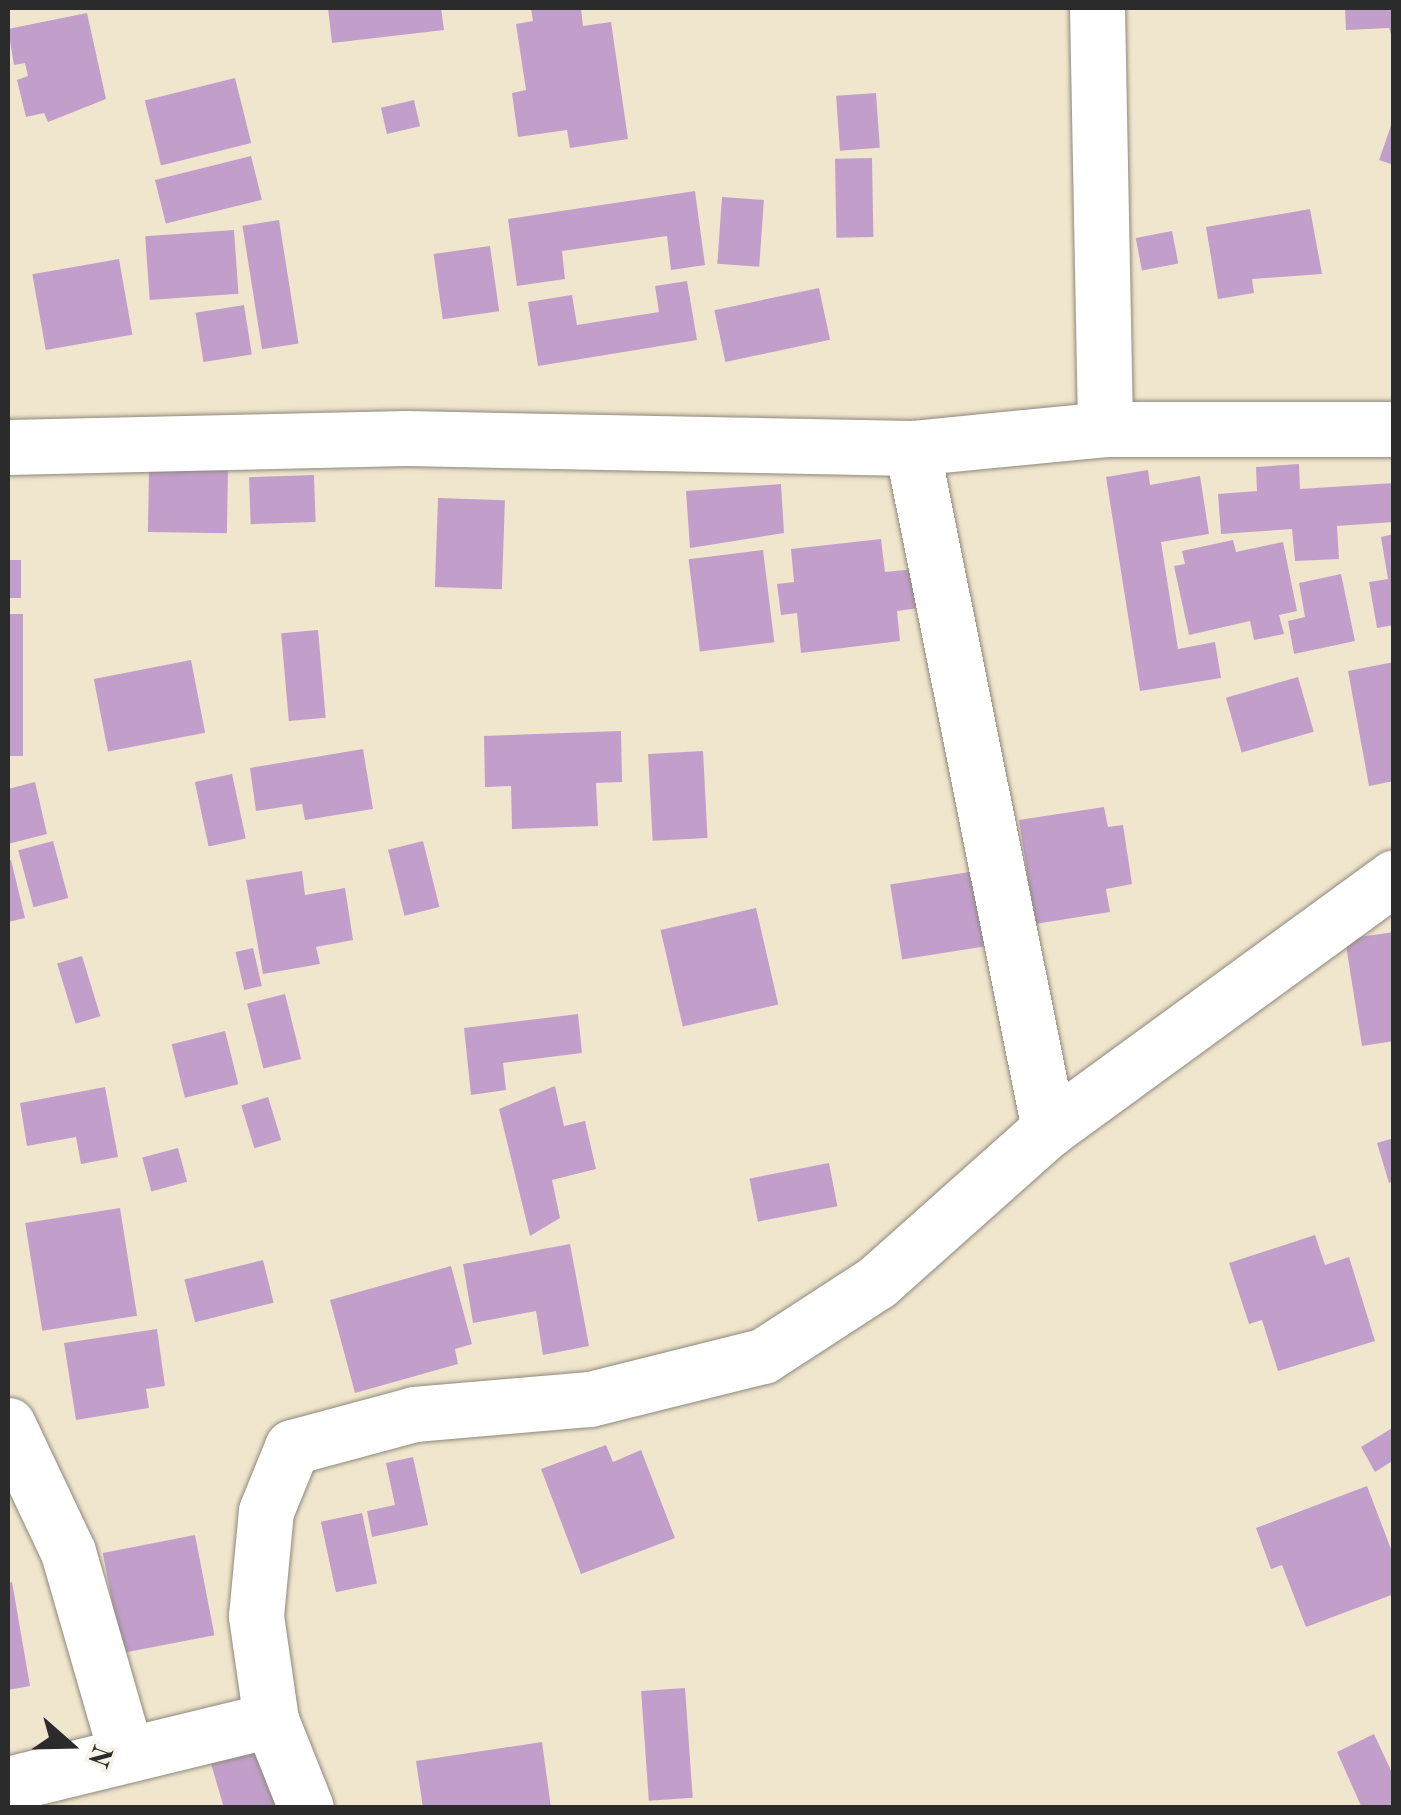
<!DOCTYPE html>
<style>
body{margin:0}
#map{position:relative;width:1401px;height:1815px;overflow:hidden;background:#f0e6cd;font-family:"Old Standard TT",serif}
div>[style]{position:absolute}
[style*='--x']{left:calc(var(--x)*1px);top:calc(var(--y)*1px);width:calc(var(--w)*1px);rotate:calc(var(--a)*1deg)}
.building>*{inset:0;background:#c29fcb;transform-origin:0 0}
.roads{filter:drop-shadow(0 0 2px #8e887c) drop-shadow(0 0 2px #8e887c)}
.minor>*{height:55px;margin:-27.5px;padding:0 27.5px;transform-origin:27.5px;border-radius:27.5px;background:#fff}
span{translate:-50% -50%;white-space:nowrap;text-align:center;line-height:1.15;-webkit-text-stroke:10px #f7f3e8;paint-order:stroke}
.frame{position:absolute;inset:0;border:10px solid #2b2b2b;pointer-events:none}
.north{position:absolute;left:20px;top:1695px;width:100px;height:100px;-webkit-text-stroke:8px #f7f3e8;paint-order:stroke;rotate:110deg;font-size:28px;font-weight:700;line-height:40px;text-align:center;color:#2b2b2b}
.north::after{content:'';display:block;margin:auto;width:35px;height:45px;background:#2b2b2b;clip-path:polygon(50% 0,100% 100%,50% 72%,0 100%)}
</style>
<div id="map">
<div class="building">
<div style="clip-path:polygon(328px 8px,441px 8px,444px 30px,332px 43px)"></div>
<div style="clip-path:polygon(542px 8px,581px 8px,583px 26px,611px 22px,628px 139px,570px 148px,567px 130px,518px 137px,512px 93px,526px 90px,516px 24px,533px 21px,531px 9px)"></div>
<div style="clip-path:polygon(1345px 8px,1394px 8px,1394px 43px,1389px 28px,1346px 30px)"></div>
<div style="clip-path:polygon(87px 13px,106px 99px,48px 122px,44px 113px,26px 117px,17px 80px,28px 76px,25px 63px,14px 65px,8px 29px)"></div>
<div style="left:235px;top:78px;width:67px;height:93px;rotate:76deg"></div>
<div style="left:876px;top:93px;width:55px;height:40px;rotate:86deg"></div>
<div style="left:414px;top:100px;width:27px;height:34px;rotate:77deg"></div>
<div style="clip-path:polygon(1393px 120px,1394px 121px,1394px 165px,1379px 160px)"></div>
<div style="left:251px;top:156px;width:45px;height:99px;rotate:76deg"></div>
<div style="left:872px;top:158px;width:79px;height:37px;rotate:89deg"></div>
<div style="clip-path:polygon(695px 191px,705px 265px,671px 270px,667px 236px,562px 251px,565px 279px,517px 286px,508px 219px)"></div>
<div style="left:722px;top:197px;width:42px;height:67px;rotate:4deg"></div>
<div style="clip-path:polygon(1310px 209px,1322px 274px,1252px 279px,1254px 293px,1218px 299px,1206px 227px)"></div>
<div style="left:279px;top:220px;width:125px;height:37px;rotate:81deg"></div>
<div style="left:234px;top:230px;width:64px;height:89px;rotate:86deg"></div>
<div style="left:1172px;top:231px;width:33px;height:37px;rotate:79deg"></div>
<div style="left:490px;top:246px;width:66px;height:57px;rotate:82deg"></div>
<div style="left:119px;top:259px;width:77px;height:88px;rotate:80deg"></div>
<div style="clip-path:polygon(687px 281px,697px 340px,538px 366px,528px 302px,572px 295px,577px 325px,659px 312px,655px 286px)"></div>
<div style="left:819px;top:288px;width:53px;height:107px;rotate:78deg"></div>
<div style="left:244px;top:305px;width:50px;height:49px;rotate:81deg"></div>
<div style="clip-path:polygon(1299px 464px,1300px 489px,1394px 483px,1394px 522px,1337px 526px,1339px 559px,1295px 561px,1292px 529px,1221px 534px,1218px 494px,1257px 491px,1256px 467px)"></div>
<div style="left:149px;top:469px;width:79px;height:63px;rotate:1deg"></div>
<div style="clip-path:polygon(1148px 470px,1150px 485px,1200px 476px,1209px 534px,1161px 542px,1178px 649px,1215px 642px,1221px 678px,1140px 691px,1106px 477px)"></div>
<div style="left:314px;top:475px;width:47px;height:65px;rotate:88deg"></div>
<div style="clip-path:polygon(781px 484px,784px 533px,690px 548px,686px 491px)"></div>
<div style="left:438px;top:498px;width:67px;height:89px;rotate:2deg"></div>
<div style="clip-path:polygon(1394px 534px,1394px 625px,1377px 628px,1369px 582px,1388px 579px,1381px 537px)"></div>
<div style="clip-path:polygon(881px 539px,885px 572px,915px 569px,919px 608px,897px 611px,900px 641px,801px 653px,797px 613px,781px 615px,777px 584px,794px 582px,791px 549px)"></div>
<div style="clip-path:polygon(1233px 540px,1236px 552px,1283px 542px,1297px 611px,1279px 615px,1284px 634px,1254px 640px,1250px 621px,1189px 635px,1174px 566px,1185px 564px,1182px 551px)"></div>
<div style="left:763px;top:550px;width:93px;height:75px;rotate:83deg"></div>
<div style="left:8px;top:560px;width:13px;height:38px"></div>
<div style="clip-path:polygon(1341px 574px,1355px 641px,1294px 654px,1288px 621px,1305px 617px,1299px 583px)"></div>
<div style="left:8px;top:614px;width:15px;height:142px"></div>
<div style="left:318px;top:630px;width:88px;height:37px;rotate:85deg"></div>
<div style="left:191px;top:660px;width:74px;height:99px;rotate:79deg"></div>
<div style="clip-path:polygon(1394px 662px,1394px 781px,1369px 786px,1348px 671px)"></div>
<div style="left:1298px;top:677px;width:57px;height:75px;rotate:74deg"></div>
<div style="clip-path:polygon(621px 731px,622px 782px,596px 783px,598px 826px,512px 829px,511px 786px,485px 787px,484px 736px)"></div>
<div style="clip-path:polygon(363px 749px,373px 809px,305px 820px,302px 804px,256px 811px,250px 768px)"></div>
<div style="left:703px;top:751px;width:87px;height:55px;rotate:87deg"></div>
<div style="left:232px;top:774px;width:66px;height:38px;rotate:78deg"></div>
<div style="clip-path:polygon(35px 782px,47px 834px,8px 844px,8px 789px)"></div>
<div style="clip-path:polygon(1104px 807px,1108px 827px,1123px 825px,1132px 884px,1106px 889px,1110px 912px,1035px 924px,1019px 820px)"></div>
<div style="left:53px;top:841px;width:59px;height:36px;rotate:75deg"></div>
<div style="left:423px;top:841px;width:68px;height:36px;rotate:76deg"></div>
<div style="clip-path:polygon(11px 860px,25px 918px,8px 922px,8px 861px)"></div>
<div style="left:988px;top:869px;width:76px;height:99px;rotate:81deg"></div>
<div style="clip-path:polygon(302px 871px,305px 895px,345px 888px,353px 940px,316px 947px,320px 964px,263px 974px,246px 880px)"></div>
<div style="left:756px;top:908px;width:99px;height:98px;rotate:77deg"></div>
<div style="clip-path:polygon(1394px 932px,1394px 1041px,1362px 1046px,1345px 939px)"></div>
<div style="left:253px;top:948px;width:39px;height:18px;rotate:77deg"></div>
<div style="left:82px;top:956px;width:63px;height:26px;rotate:73deg"></div>
<div style="left:285px;top:994px;width:67px;height:39px;rotate:76deg"></div>
<div style="clip-path:polygon(578px 1014px,582px 1053px,503px 1063px,506px 1090px,471px 1095px,464px 1028px)"></div>
<div style="left:225px;top:1031px;width:55px;height:55px;rotate:76deg"></div>
<div style="clip-path:polygon(555px 1086px,564px 1126px,585px 1121px,596px 1169px,552px 1180px,560px 1218px,530px 1236px,499px 1109px)"></div>
<div style="clip-path:polygon(105px 1087px,118px 1157px,81px 1164px,76px 1137px,27px 1146px,20px 1103px)"></div>
<div style="left:268px;top:1097px;width:45px;height:28px;rotate:73deg"></div>
<div style="clip-path:polygon(1394px 1138px,1394px 1181px,1389px 1183px,1377px 1143px)"></div>
<div style="left:178px;top:1148px;width:35px;height:37px;rotate:75deg"></div>
<div style="left:829px;top:1163px;width:44px;height:81px;rotate:79deg"></div>
<div style="left:120px;top:1208px;width:109px;height:96px;rotate:81deg"></div>
<div style="clip-path:polygon(1315px 1235px,1325px 1265px,1349px 1257px,1375px 1341px,1278px 1371px,1262px 1320px,1249px 1324px,1229px 1263px)"></div>
<div style="clip-path:polygon(570px 1244px,589px 1346px,543px 1355px,536px 1311px,473px 1323px,463px 1264px)"></div>
<div style="left:263px;top:1260px;width:44px;height:81px;rotate:76deg"></div>
<div style="clip-path:polygon(451px 1266px,472px 1344px,455px 1349px,458px 1364px,355px 1393px,330px 1300px)"></div>
<div style="clip-path:polygon(157px 1329px,165px 1386px,146px 1389px,149px 1408px,76px 1420px,64px 1343px)"></div>
<div style="clip-path:polygon(1394px 1427px,1394px 1460px,1375px 1472px,1361px 1447px)"></div>
<div style="clip-path:polygon(606px 1445px,613px 1462px,641px 1450px,675px 1538px,581px 1574px,541px 1469px)"></div>
<div style="clip-path:polygon(413px 1457px,428px 1525px,372px 1537px,367px 1511px,395px 1505px,386px 1463px)"></div>
<div style="clip-path:polygon(1367px 1486px,1394px 1557px,1394px 1594px,1306px 1627px,1282px 1565px,1271px 1569px,1256px 1528px)"></div>
<div style="left:362px;top:1513px;width:72px;height:42px;rotate:78deg"></div>
<div style="left:195px;top:1535px;width:102px;height:94px;rotate:79deg"></div>
<div style="clip-path:polygon(12px 1582px,30px 1686px,8px 1690px,8px 1583px)"></div>
<div style="left:685px;top:1688px;width:110px;height:44px;rotate:86deg"></div>
<div style="clip-path:polygon(1374px 1734px,1394px 1777px,1394px 1808px,1362px 1808px,1337px 1752px)"></div>
<div style="clip-path:polygon(257px 1742px,277px 1808px,224px 1808px,209px 1757px)"></div>
<div style="clip-path:polygon(542px 1742px,551px 1808px,423px 1808px,416px 1761px)"></div>
</div>
<div class="roads">
<div class="minor">
<div style="--x:1097;--y:8;--w:421;--a:88.9"></div>
<div style="--x:8;--y:447;--w:398;--a:-1.3"></div>
<div style="--x:406;--y:438;--w:506;--a:1.13"></div>
<div style="--x:912;--y:448;--w:194;--a:-5.6"></div>
<div style="--x:1105;--y:429;--w:289;--a:0"></div>
<div style="--x:912;--y:448;--w:695;--a:78.63"></div>
<div style="--x:8;--y:1425;--w:140;--a:64.7"></div>
<div style="--x:68;--y:1552;--w:209;--a:73.9"></div>
<div style="--x:8;--y:1784;--w:271;--a:-13.7"></div>
<div style="--x:306;--y:1808;--w:95;--a:-111.7"></div>
<div style="--x:271;--y:1720;--w:105;--a:-98.2"></div>
<div style="--x:256;--y:1616;--w:105;--a:-84.6"></div>
<div style="--x:266;--y:1511;--w:69;--a:-67.9"></div>
<div style="--x:292;--y:1447;--w:126;--a:-15.1"></div>
<div style="--x:414;--y:1414;--w:177;--a:-4.9"></div>
<div style="--x:590;--y:1399;--w:178;--a:-14"></div>
<div style="--x:763;--y:1356;--w:136;--a:-33"></div>
<div style="--x:877;--y:1282;--w:230;--a:-41.7"></div>
<div style="--x:1049;--y:1129;--w:427;--a:-36.1"></div>
</div>
</div>
<div class="frame"></div>
<div class="north">N</div>
</div>
